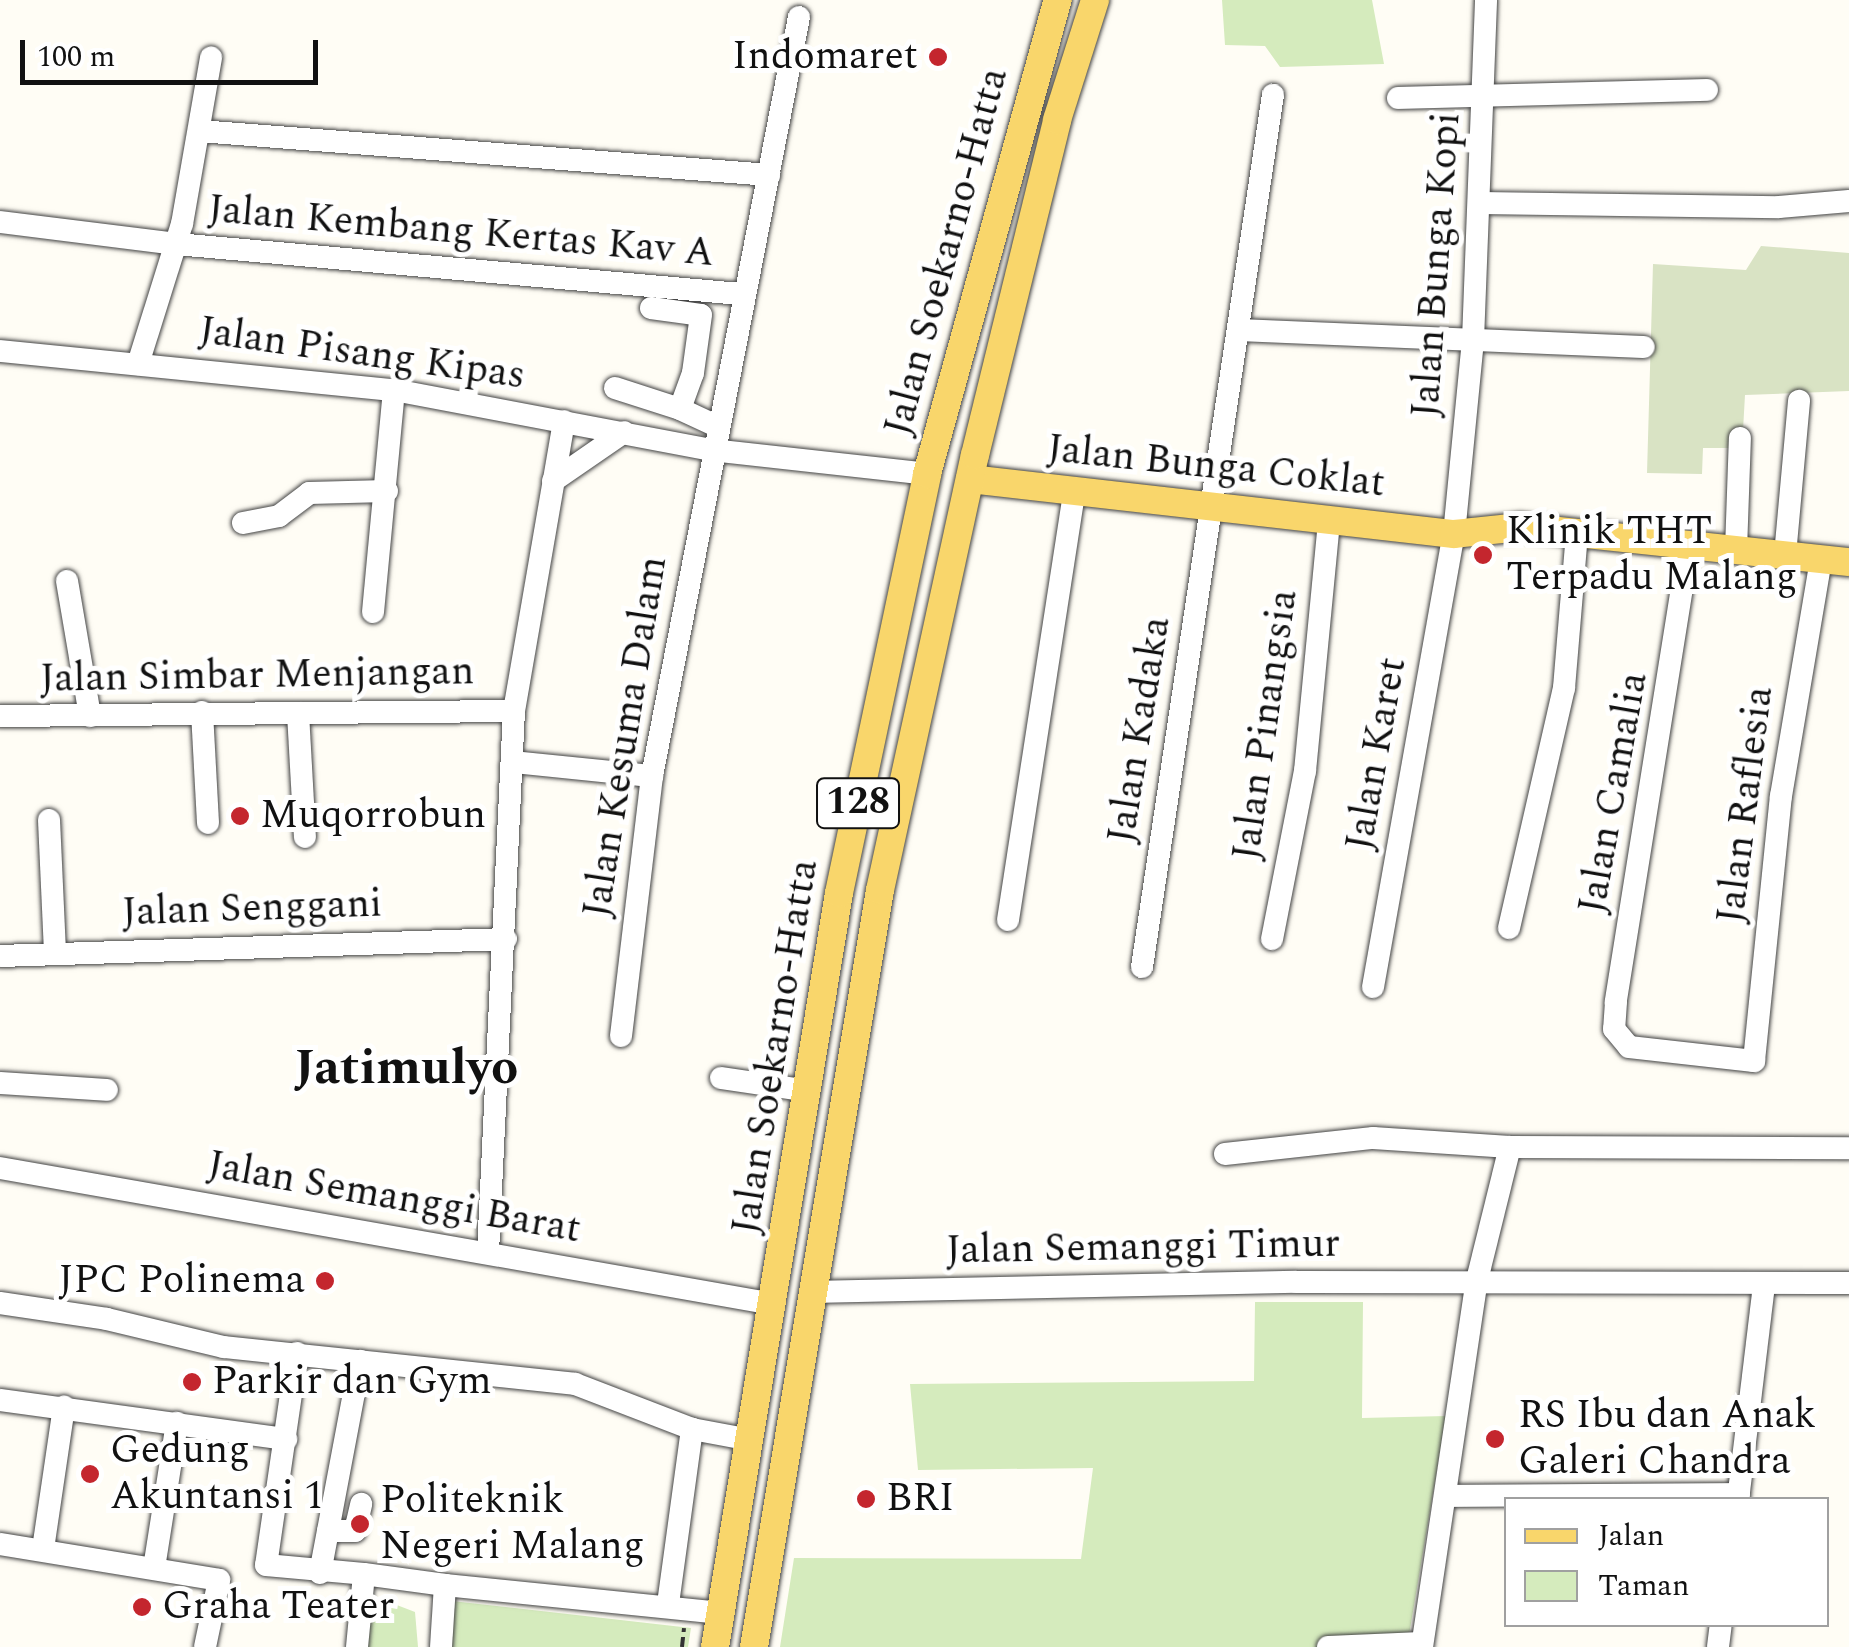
<!DOCTYPE html>
<style>
body{margin:0}
#map{position:relative;width:1849px;height:1647px;overflow:hidden;background:#fffdf5;font-family:Spectral,serif}
div>[style]{position:absolute}
[style*='--x']{left:calc(var(--x)*1px);top:calc(var(--y)*1px);width:calc(var(--w)*1px);rotate:calc(var(--a)*1deg)}
.green>*{inset:0;background:#d5ebbd}
.cemetery>*{inset:0;background:#d9e3c4}
.path>*{height:4px;margin-top:-2px;transform-origin:0;background:repeating-linear-gradient(90deg,#333 0 10px,transparent 0 15px)}
.roads{filter:drop-shadow(0 0 2px #444) drop-shadow(0 0 2px #444)}
.minor>*{height:22px;margin:-11px;padding:0 11px;transform-origin:11px;border-radius:11px;background:#fff}
.major>*{height:28px;margin:-14px;padding:0 14px;transform-origin:14px;border-radius:14px;background:#f9d66b}
.dots>*{width:28px;height:28px;translate:-50% -50%;box-sizing:border-box;border:5px solid #fff;border-radius:50%}
span{translate:-50% -50%;white-space:nowrap;text-align:center;line-height:1.15;-webkit-text-stroke:10px #fff;paint-order:stroke}
.shield-label span{padding:2px 8px;background:#fff;border:2px solid;border-radius:8px;-webkit-text-stroke-width:0}
.shield-label{font-size:38px;color:#111;font-weight:700}
.poi-label{font-size:40px;color:#111}
.right{translate:-100% -50%;text-align:right}
.left{translate:0 -50%;text-align:left}
.street-label{font-size:40px;color:#111}
.district-label{font-size:50px;color:#111;font-weight:700}
.legend{position:absolute;left:1504px;top:1497px;width:325px;height:130px;box-sizing:border-box;background:#fff;border:2px solid #a0a0a0;margin:0;padding:12px 18px;list-style:none;font-size:30px;color:#111}
.legend li{display:flex;align-items:center;gap:20px;height:50px}
.legend b{width:50px;border:2px solid #a0a0a0}
.scale{position:absolute;left:20px;top:40px;width:298px;height:45px;box-sizing:border-box;border:5px solid #111;border-top:0;padding-left:12px;font-size:30px;line-height:35px;white-space:nowrap;color:#111;-webkit-text-stroke:8px #fff;paint-order:stroke}
</style>
<div id="map">
<div class="green">
<div style="clip-path:polygon(1222px 0,1372px 0,1384px 64px,1280px 67px,1265px 46px,1225px 45px)"></div>
<div style="clip-path:polygon(1255px 1302px,1363px 1302px,1362px 1418px,1446px 1416px,1407px 1647px,780px 1647px,794px 1558px,1081px 1559px,1093px 1468px,918px 1470px,910px 1384px,1254px 1381px)"></div>
<div style="clip-path:polygon(376px 1597px,415px 1612px,418px 1647px,360px 1647px,367px 1603px)"></div>
<div style="clip-path:polygon(443px 1600px,691px 1628px,688px 1647px,437px 1647px)"></div>
</div>
<div class="cemetery">
<div style="clip-path:polygon(1761px 246px,1849px 253px,1849px 391px,1745px 395px,1742px 448px,1703px 448px,1702px 474px,1647px 473px,1653px 264px,1746px 270px)"></div>
</div>
<div class="path">
<div style="--x:682;--y:1647;--w:19;--a:-84"></div>
</div>
<div class="roads">
<div class="minor">
<div style="--x:1398;--y:98;--w:309;--a:-1.5"></div>
<div style="--x:199;--y:131;--w:572;--a:4.41"></div>
<div style="--x:1480;--y:203;--w:299;--a:0.8"></div>
<div style="--x:1779;--y:207;--w:70;--a:-4.9"></div>
<div style="--x:0;--y:222;--w:177;--a:7.1"></div>
<div style="--x:176;--y:244;--w:567;--a:5.06"></div>
<div style="--x:651;--y:308;--w:50;--a:8"></div>
<div style="--x:701;--y:315;--w:59;--a:97.9"></div>
<div style="--x:693;--y:373;--w:38;--a:110"></div>
<div style="--x:680;--y:409;--w:40;--a:25"></div>
<div style="--x:1238;--y:330;--w:406;--a:2.4"></div>
<div style="--x:0;--y:351;--w:396;--a:5.7"></div>
<div style="--x:394;--y:390;--w:323;--a:10.7"></div>
<div style="--x:711;--y:450;--w:217;--a:6.3"></div>
<div style="--x:138;--y:364;--w:147;--a:-72.6"></div>
<div style="--x:182;--y:224;--w:169;--a:-80.1"></div>
<div style="--x:615;--y:388;--w:68;--a:17.9"></div>
<div style="--x:553;--y:481;--w:86;--a:-34.6"></div>
<div style="--x:243;--y:523;--w:37;--a:-11"></div>
<div style="--x:279;--y:516;--w:38;--a:-37"></div>
<div style="--x:309;--y:493;--w:78;--a:-1.5"></div>
<div style="--x:1689;--y:544;--w:464;--a:99.1"></div>
<div style="--x:1616;--y:1002;--w:27;--a:94"></div>
<div style="--x:1614;--y:1029;--w:23;--a:50"></div>
<div style="--x:1629;--y:1047;--w:126;--a:6.4"></div>
<div style="--x:1754;--y:1061;--w:266;--a:-84.2"></div>
<div style="--x:1781;--y:796;--w:239;--a:-80.4"></div>
<div style="--x:1736;--y:550;--w:112;--a:-88"></div>
<div style="--x:1785;--y:555;--w:155;--a:-84.8"></div>
<div style="--x:67;--y:581;--w:137;--a:80.3"></div>
<div style="--x:373;--y:612;--w:223;--a:-84.6"></div>
<div style="--x:202;--y:712;--w:111;--a:86.9"></div>
<div style="--x:298;--y:713;--w:124;--a:86.8"></div>
<div style="--x:0;--y:716;--w:514;--a:-0.56"></div>
<div style="--x:513;--y:762;--w:140;--a:5.8"></div>
<div style="--x:49;--y:820;--w:134;--a:87.4"></div>
<div style="--x:1008;--y:920;--w:433;--a:-81.2"></div>
<div style="--x:1509;--y:928;--w:246;--a:-77.1"></div>
<div style="--x:1564;--y:688;--w:156;--a:-85.2"></div>
<div style="--x:1272;--y:939;--w:171;--a:-78.9"></div>
<div style="--x:1305;--y:771;--w:251;--a:-84.5"></div>
<div style="--x:0;--y:956;--w:506;--a:-1.92"></div>
<div style="--x:1142;--y:967;--w:882;--a:-81.46"></div>
<div style="--x:1373;--y:987;--w:460;--a:-79.9"></div>
<div style="--x:1454;--y:534;--w:195;--a:-84.4"></div>
<div style="--x:1473;--y:340;--w:340;--a:-87.8"></div>
<div style="--x:621;--y:1036;--w:262;--a:-83.2"></div>
<div style="--x:652;--y:776;--w:773;--a:-79.04"></div>
<div style="--x:721;--y:1078;--w:89;--a:8.4"></div>
<div style="--x:0;--y:1083;--w:107;--a:3.7"></div>
<div style="--x:1225;--y:1154;--w:149;--a:-6.2"></div>
<div style="--x:1373;--y:1138;--w:137;--a:3.8"></div>
<div style="--x:1510;--y:1147;--w:339;--a:0.2"></div>
<div style="--x:0;--y:1168;--w:786;--a:9.97"></div>
<div style="--x:488;--y:1252;--w:542;--a:-87.25"></div>
<div style="--x:514;--y:711;--w:294;--a:-80.2"></div>
<div style="--x:811;--y:1292;--w:485;--a:-1.2"></div>
<div style="--x:1296;--y:1282;--w:553;--a:0.1"></div>
<div style="--x:0;--y:1303;--w:108;--a:8.5"></div>
<div style="--x:107;--y:1319;--w:120;--a:13.5"></div>
<div style="--x:224;--y:1347;--w:353;--a:6"></div>
<div style="--x:575;--y:1384;--w:125;--a:21"></div>
<div style="--x:297;--y:1353;--w:214;--a:98.3"></div>
<div style="--x:266;--y:1565;--w:98;--a:5.2"></div>
<div style="--x:0;--y:1400;--w:289;--a:7.8"></div>
<div style="--x:1447;--y:1496;--w:292;--a:-0.4"></div>
<div style="--x:1738;--y:1500;--w:217;--a:-83.1"></div>
<div style="--x:328;--y:1531;--w:27;--a:0"></div>
<div style="--x:355;--y:1531;--w:28;--a:-77"></div>
<div style="--x:0;--y:1544;--w:222;--a:9.3"></div>
<div style="--x:219;--y:1580;--w:68;--a:101.8"></div>
<div style="--x:43;--y:1549;--w:144;--a:-81.6"></div>
<div style="--x:154;--y:1568;--w:147;--a:-81"></div>
<div style="--x:320;--y:1573;--w:216;--a:-79.3"></div>
<div style="--x:445;--y:1585;--w:275;--a:5.8"></div>
<div style="--x:668;--y:1604;--w:177;--a:-82.2"></div>
<div style="--x:692;--y:1429;--w:60;--a:10.6"></div>
<div style="--x:357;--y:1647;--w:73;--a:-84.5"></div>
<div style="--x:364;--y:1574;--w:82;--a:7.7"></div>
<div style="--x:445;--y:1585;--w:62;--a:93.7"></div>
<div style="--x:1328;--y:1647;--w:94;--a:-2.4"></div>
<div style="--x:1422;--y:1647;--w:371;--a:-81.5"></div>
<div style="--x:1477;--y:1280;--w:137;--a:-76.1"></div>
<div style="--x:1718;--y:1647;--w:23;--a:-83"></div>
</div>
<div class="major">
<div style="--x:970;--y:479;--w:487;--a:6.5"></div>
<div style="--x:1454;--y:534;--w:67;--a:-6"></div>
<div style="--x:1521;--y:527;--w:330;--a:6.1"></div>
<div style="--x:715;--y:1647;--w:764;--a:-80.66"></div>
<div style="--x:839;--y:893;--w:428;--a:-78.1"></div>
<div style="--x:927;--y:474;--w:492;--a:-74.6"></div>
<div style="--x:754;--y:1647;--w:767;--a:-80.55"></div>
<div style="--x:880;--y:890;--w:445;--a:-77.7"></div>
<div style="--x:975;--y:455;--w:345;--a:-76.2"></div>
<div style="--x:1057;--y:120;--w:126;--a:-72.4"></div>
</div>
</div>
<div class="dots">
<div style="left:938px;top:57px;background:#c4262e"></div>
<div style="left:1483px;top:555px;background:#c4262e"></div>
<div style="left:240px;top:816px;background:#c4262e"></div>
<div style="left:325px;top:1281px;background:#c4262e"></div>
<div style="left:192px;top:1382px;background:#c4262e"></div>
<div style="left:1495px;top:1439px;background:#c4262e"></div>
<div style="left:90px;top:1474px;background:#c4262e"></div>
<div style="left:866px;top:1499px;background:#c4262e"></div>
<div style="left:360px;top:1524px;background:#c4262e"></div>
<div style="left:142px;top:1607px;background:#c4262e"></div>
</div>
<div class="shield-label">
<span style="left:858px;top:803px">128</span>
</div>
<div class="poi-label">
<span class="right" style="left:918px;top:57px">Indomaret</span>
<span class="left" style="left:1506px;top:555px">Klinik THT<br>Terpadu Malang</span>
<span class="left" style="left:260px;top:816px">Muqorrobun</span>
<span class="right" style="left:305px;top:1281px">JPC Polinema</span>
<span class="left" style="left:212px;top:1382px">Parkir dan Gym</span>
<span class="left" style="left:1518px;top:1439px">RS Ibu dan Anak<br>Galeri Chandra</span>
<span class="left" style="left:110px;top:1474px">Gedung<br>Akuntansi 1</span>
<span class="left" style="left:886px;top:1499px">BRI</span>
<span class="left" style="left:380px;top:1524px">Politeknik<br>Negeri Malang</span>
<span class="left" style="left:162px;top:1607px">Graha Teater</span>
</div>
<div class="street-label">
<span style="left:461px;top:232px;rotate:5deg">Jalan Kembang Kertas Kav A</span>
<span style="left:947px;top:252px;rotate:-75deg">Jalan Soekarno-Hatta</span>
<span style="left:1437px;top:265px;rotate:-86deg">Jalan Bunga Kopi</span>
<span style="left:362px;top:354px;rotate:8deg">Jalan Pisang Kipas</span>
<span style="left:1216px;top:467px;rotate:6deg">Jalan Bunga Coklat</span>
<span style="left:257px;top:676px;rotate:-1deg">Jalan Simbar Menjangan</span>
<span style="left:1266px;top:725px;rotate:-82deg">Jalan Pinangsia</span>
<span style="left:1140px;top:730px;rotate:-81deg">Jalan Kadaka</span>
<span style="left:626px;top:737px;rotate:-81deg">Jalan Kesuma Dalam</span>
<span style="left:1377px;top:754px;rotate:-80deg">Jalan Karet</span>
<span style="left:1614px;top:793px;rotate:-80deg">Jalan Camalia</span>
<span style="left:1746px;top:805px;rotate:-83deg">Jalan Raflesia</span>
<span style="left:252px;top:909px;rotate:-2deg">Jalan Senggani</span>
<span style="left:776px;top:1047px;rotate:-81deg">Jalan Soekarno-Hatta</span>
<span style="left:394px;top:1198px;rotate:10deg">Jalan Semanggi Barat</span>
<span style="left:1143px;top:1248px;rotate:-1deg">Jalan Semanggi Timur</span>
</div>
<div class="district-label">
<span style="left:406px;top:1069px">Jatimulyo</span>
</div>
<ul class="legend">
<li><b style="height:12px;background:#f9d66b"></b>Jalan</li>
<li><b style="height:28px;background:#d5ebbd"></b>Taman</li>
</ul>
<div class="scale">100 m</div>
</div>
